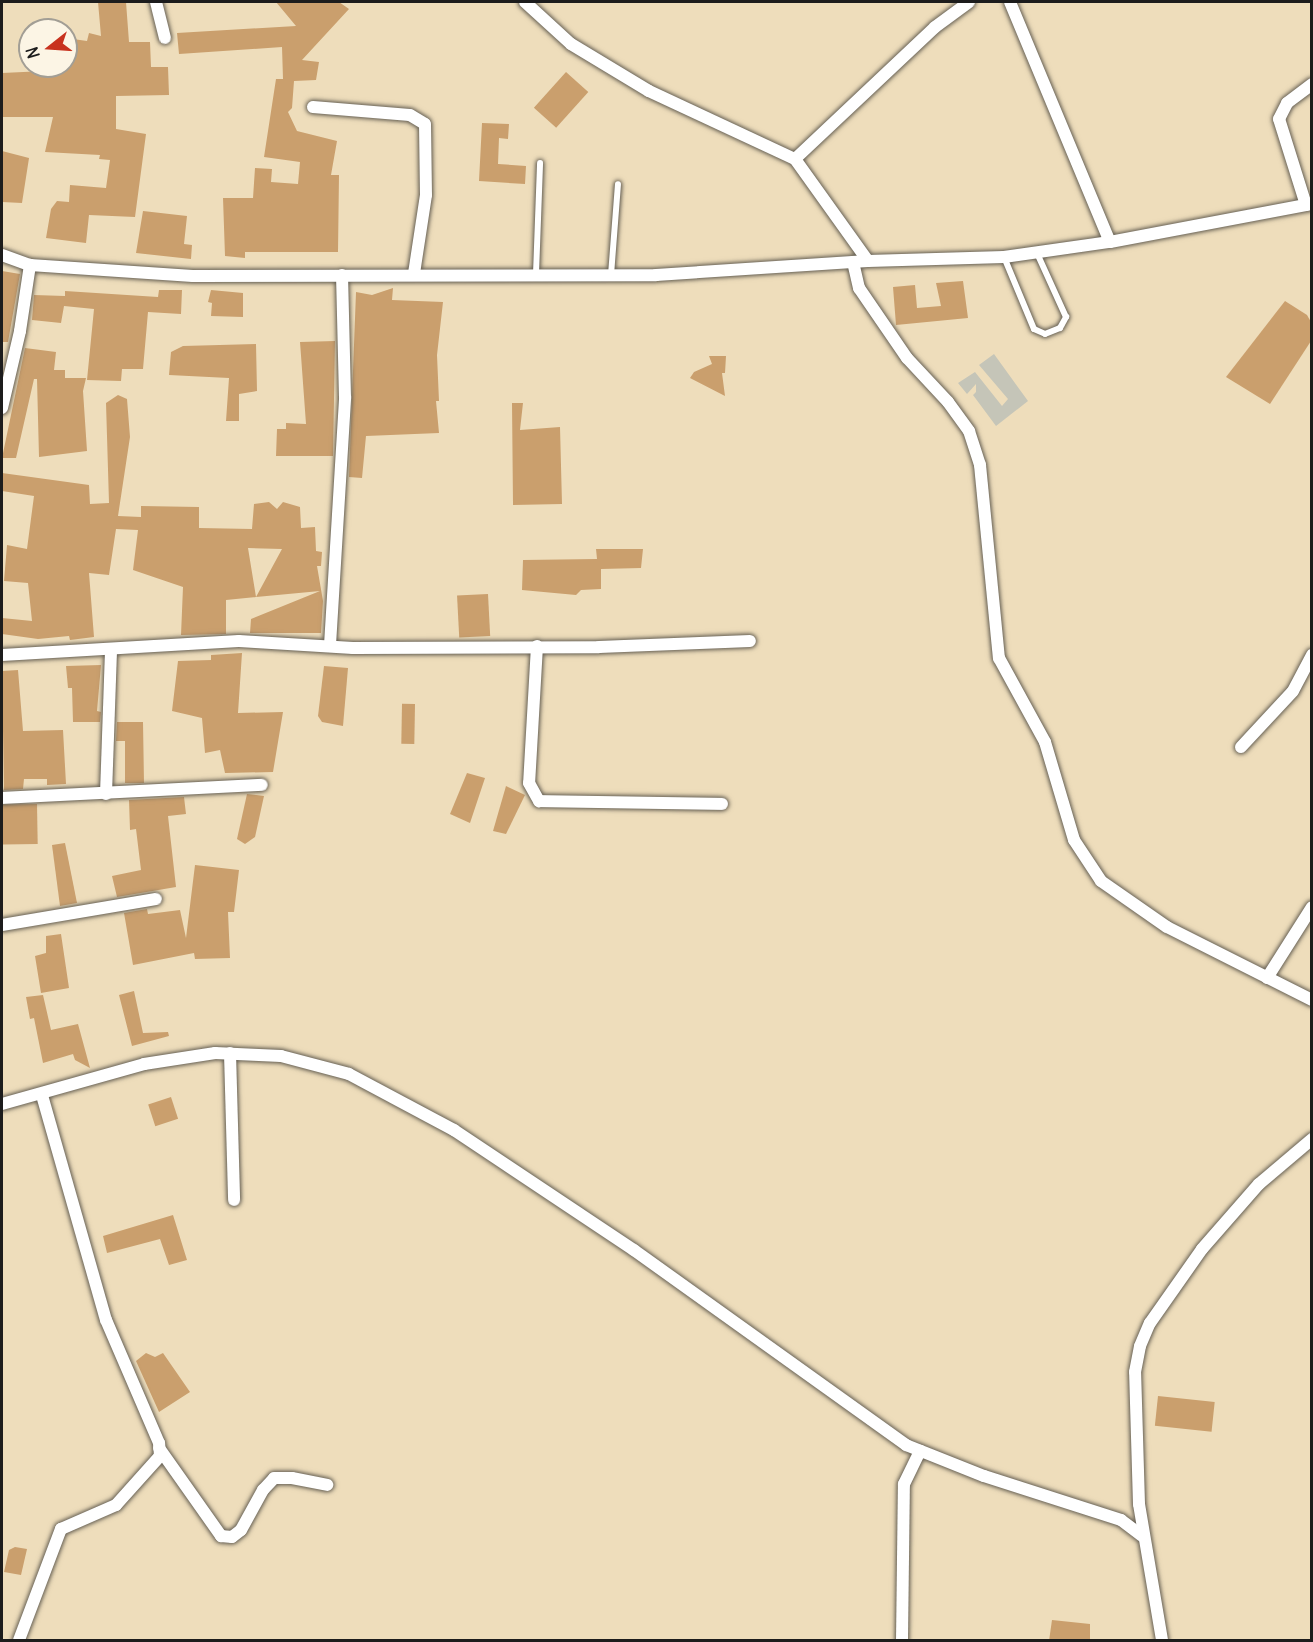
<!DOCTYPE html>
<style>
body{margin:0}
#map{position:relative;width:1313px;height:1642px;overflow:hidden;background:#edb;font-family:Delius,sans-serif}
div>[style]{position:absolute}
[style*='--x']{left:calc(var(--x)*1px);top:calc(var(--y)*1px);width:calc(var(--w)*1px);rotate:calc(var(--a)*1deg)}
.industrial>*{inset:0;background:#c5c5b8}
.building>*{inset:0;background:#ca9f6d;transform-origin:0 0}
.roads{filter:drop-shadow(0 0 2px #666054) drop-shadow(0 0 2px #666054)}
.service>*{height:6px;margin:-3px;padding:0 3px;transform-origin:3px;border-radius:3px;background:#fff}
.minor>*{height:12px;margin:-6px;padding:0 6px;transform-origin:6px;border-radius:6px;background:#fff}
span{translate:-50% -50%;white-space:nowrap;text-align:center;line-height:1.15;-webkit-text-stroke:4.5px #fcf5e5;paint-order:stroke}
.frame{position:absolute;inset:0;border:3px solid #1c1c1c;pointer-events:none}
.north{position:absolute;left:18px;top:18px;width:60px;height:60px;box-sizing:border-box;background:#fcf5e5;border:2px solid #a29e95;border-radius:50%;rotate:253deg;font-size:16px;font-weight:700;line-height:24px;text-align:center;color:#1c1c1c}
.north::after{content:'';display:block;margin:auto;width:21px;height:27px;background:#c8321e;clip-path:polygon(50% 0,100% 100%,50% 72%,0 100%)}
</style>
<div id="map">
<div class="industrial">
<div style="clip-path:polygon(994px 354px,1028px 401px,996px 426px,973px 395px,976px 392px,976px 384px,967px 394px,958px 383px,975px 372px,1002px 406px,1008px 399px,979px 365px)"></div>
</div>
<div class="building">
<div style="clip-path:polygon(98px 2px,126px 2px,129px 42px,150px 42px,151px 67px,168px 67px,169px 95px,116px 96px,116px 129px,146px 134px,135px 217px,89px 215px,86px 243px,46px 238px,51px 209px,57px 201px,69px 202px,70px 185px,106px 188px,110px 160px,99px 159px,100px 155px,45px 152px,53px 117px,2px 117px,2px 73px,66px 70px,66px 38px,87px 41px,89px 33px,101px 36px)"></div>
<div style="clip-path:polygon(276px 2px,339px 2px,349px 9px,302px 60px,319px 62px,316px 80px,294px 81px,292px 108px,288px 112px,297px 131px,337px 141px,331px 175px,339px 175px,338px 252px,245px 252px,245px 258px,225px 256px,223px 198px,253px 198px,255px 168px,272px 169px,271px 182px,298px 184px,300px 162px,264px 157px,276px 79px,283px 79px,282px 47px,179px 54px,177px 33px,296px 26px)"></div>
<div style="left:566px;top:72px;width:30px;height:48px;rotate:42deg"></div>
<div style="clip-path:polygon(482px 123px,509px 124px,508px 139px,499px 138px,498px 164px,526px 166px,525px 184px,479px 181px)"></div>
<div style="clip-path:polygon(2px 151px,29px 158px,22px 203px,2px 202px)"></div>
<div style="clip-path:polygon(143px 211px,187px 216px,184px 244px,192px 245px,191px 259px,136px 253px)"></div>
<div style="clip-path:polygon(2px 271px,20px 274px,8px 342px,2px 342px)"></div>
<div style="clip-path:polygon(963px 281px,968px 318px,896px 325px,893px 287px,915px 285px,917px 308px,941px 306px,936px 283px)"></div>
<div style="clip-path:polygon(393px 288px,392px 300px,443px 302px,437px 355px,439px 401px,436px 401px,439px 433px,366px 436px,362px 478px,349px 477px,356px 292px,372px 295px)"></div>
<div style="clip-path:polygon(159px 290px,182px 290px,181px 314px,148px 312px,143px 369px,122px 369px,121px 381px,87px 380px,94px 309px,64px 306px,61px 323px,32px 320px,34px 295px,65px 296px,65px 291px,158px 297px)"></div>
<div style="clip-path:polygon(211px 290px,243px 293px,243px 317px,211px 316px,212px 303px,208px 302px)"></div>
<div style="clip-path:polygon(1285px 301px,1307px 315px,1311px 322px,1311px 341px,1270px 404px,1226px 377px)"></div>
<div style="clip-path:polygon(335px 341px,333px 456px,276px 456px,277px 429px,286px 429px,286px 423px,306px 424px,300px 342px)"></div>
<div style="clip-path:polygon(256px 344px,257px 391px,239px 394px,239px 421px,226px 421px,229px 378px,169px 375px,171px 352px,183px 346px)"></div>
<div style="clip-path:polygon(25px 348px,56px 352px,54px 370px,65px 370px,65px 378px,86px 378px,83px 391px,87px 451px,39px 457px,37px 379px,34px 379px,16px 458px,2px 458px)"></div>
<div style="clip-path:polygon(709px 356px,726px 356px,725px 373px,722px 373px,725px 396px,690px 378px,694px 372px,712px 364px)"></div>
<div style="clip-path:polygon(118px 395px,127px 399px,130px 437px,118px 516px,141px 517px,141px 506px,199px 507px,199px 528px,252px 529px,254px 504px,269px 502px,277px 509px,283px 502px,300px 507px,301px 528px,315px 527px,316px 551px,322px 552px,321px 566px,317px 566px,323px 601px,321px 633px,250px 633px,251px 619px,320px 591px,256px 597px,282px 549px,248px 548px,256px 597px,226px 600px,226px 634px,181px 635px,183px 587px,133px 570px,138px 530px,116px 529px,109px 575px,89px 573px,94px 637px,70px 640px,69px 636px,38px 639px,2px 634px,2px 618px,32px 621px,28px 583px,4px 581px,7px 545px,27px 549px,34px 496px,2px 491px,2px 473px,89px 485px,90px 504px,109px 503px,106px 403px)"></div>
<div style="clip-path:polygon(512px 403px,523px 403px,520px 430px,560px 427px,562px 504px,513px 505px)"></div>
<div style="clip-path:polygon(596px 549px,643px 549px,641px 568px,601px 569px,601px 589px,581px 590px,576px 595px,522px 590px,523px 560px,597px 559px)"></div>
<div style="left:488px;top:594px;width:42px;height:31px;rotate:87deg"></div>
<div style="clip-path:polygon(242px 653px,238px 713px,283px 712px,273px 772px,225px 773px,220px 750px,205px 753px,202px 718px,172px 711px,178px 661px,211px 660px,211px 655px)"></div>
<div style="clip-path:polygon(101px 665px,97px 711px,101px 712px,100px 722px,73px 722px,72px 688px,68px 688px,66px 666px)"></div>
<div style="clip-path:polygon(324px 666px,348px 668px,343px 726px,322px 722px,318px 716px)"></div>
<div style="clip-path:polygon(18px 670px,23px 731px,63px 730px,66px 784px,47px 785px,47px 779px,24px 779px,23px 789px,4px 790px,2px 671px)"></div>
<div style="left:415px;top:704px;width:40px;height:13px;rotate:91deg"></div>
<div style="clip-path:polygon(117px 722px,143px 722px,144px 783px,125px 783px,125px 741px,116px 741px)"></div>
<div style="clip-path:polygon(467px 773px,485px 778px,470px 823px,450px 814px)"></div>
<div style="clip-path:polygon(506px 786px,525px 795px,506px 834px,493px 831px)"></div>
<div style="clip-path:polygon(247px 794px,264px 796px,255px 837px,245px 844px,237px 839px)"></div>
<div style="clip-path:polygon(184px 797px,186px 814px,168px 816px,176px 887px,117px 897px,112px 876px,141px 870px,136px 829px,130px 830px,129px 800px)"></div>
<div style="left:37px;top:804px;width:40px;height:35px;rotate:89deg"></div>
<div style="clip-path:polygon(65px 843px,77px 903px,60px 906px,52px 845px)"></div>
<div style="clip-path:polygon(195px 865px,239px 870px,234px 912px,228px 912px,230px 958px,195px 959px,194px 953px,133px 965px,124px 913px,147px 909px,148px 914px,180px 910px,186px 938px)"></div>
<div style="clip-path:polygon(61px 934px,69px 988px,41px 993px,35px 956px,46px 953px,46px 936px)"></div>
<div style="clip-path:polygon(134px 991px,143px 1033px,168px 1032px,169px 1036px,132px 1046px,119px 995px)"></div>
<div style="clip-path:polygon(43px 995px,51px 1030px,78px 1024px,90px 1068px,75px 1060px,73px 1054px,43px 1063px,34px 1018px,30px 1019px,26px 997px)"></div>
<div style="left:171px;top:1097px;width:23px;height:24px;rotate:72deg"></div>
<div style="clip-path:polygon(173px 1215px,187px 1260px,169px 1265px,160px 1239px,107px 1253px,103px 1236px)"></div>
<div style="clip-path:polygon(146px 1353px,155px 1357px,163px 1353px,190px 1392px,159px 1412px,136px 1361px)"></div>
<div style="left:1158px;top:1396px;width:57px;height:30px;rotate:6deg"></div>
<div style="clip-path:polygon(15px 1547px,27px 1549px,21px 1575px,4px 1572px,9px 1550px)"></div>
<div style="clip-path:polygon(1052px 1620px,1090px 1624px,1090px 1641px,1049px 1641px)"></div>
</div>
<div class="roads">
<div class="service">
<div style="--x:1004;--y:257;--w:78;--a:67.4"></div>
<div style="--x:1034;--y:329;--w:12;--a:24"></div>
<div style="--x:1045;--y:334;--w:16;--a:-22"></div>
<div style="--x:1060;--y:328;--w:13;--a:-61"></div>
<div style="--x:1066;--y:317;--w:70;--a:-114.4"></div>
<div style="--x:536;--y:274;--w:111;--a:-87.9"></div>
<div style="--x:611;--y:275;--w:91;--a:-85.6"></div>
</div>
<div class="minor">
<div style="--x:156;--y:2;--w:37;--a:76"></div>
<div style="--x:525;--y:2;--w:62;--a:42.4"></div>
<div style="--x:571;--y:44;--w:91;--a:31.1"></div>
<div style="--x:649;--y:91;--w:161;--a:25"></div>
<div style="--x:795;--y:159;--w:125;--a:54.4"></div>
<div style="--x:1010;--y:2;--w:260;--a:67.4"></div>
<div style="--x:313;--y:107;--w:97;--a:4.7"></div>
<div style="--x:410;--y:115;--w:17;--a:31"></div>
<div style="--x:425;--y:124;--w:71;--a:89.2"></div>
<div style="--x:426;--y:195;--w:79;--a:98.7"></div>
<div style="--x:795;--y:159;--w:192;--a:-43.3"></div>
<div style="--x:935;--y:27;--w:42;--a:-36.3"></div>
<div style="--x:1306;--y:205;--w:90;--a:-107.4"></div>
<div style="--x:1279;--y:119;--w:18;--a:-63"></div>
<div style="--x:1287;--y:103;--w:31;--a:-37"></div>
<div style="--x:2;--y:255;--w:30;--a:20"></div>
<div style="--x:30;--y:265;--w:163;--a:3.9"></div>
<div style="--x:193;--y:276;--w:463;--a:-0.1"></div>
<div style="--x:656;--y:275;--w:212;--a:-3.8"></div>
<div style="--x:868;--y:261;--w:136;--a:-1.7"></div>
<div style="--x:1004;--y:257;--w:107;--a:-8.1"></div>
<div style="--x:1110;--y:242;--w:206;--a:-10.7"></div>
<div style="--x:853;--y:262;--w:27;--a:77"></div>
<div style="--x:859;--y:288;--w:85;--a:55.6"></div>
<div style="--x:907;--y:358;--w:60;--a:47"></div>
<div style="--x:948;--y:402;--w:36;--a:54"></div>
<div style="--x:969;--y:431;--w:36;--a:72"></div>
<div style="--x:980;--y:465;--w:194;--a:84.4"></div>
<div style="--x:999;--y:658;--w:96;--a:61.3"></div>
<div style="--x:1045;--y:742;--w:102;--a:73.5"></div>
<div style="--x:1074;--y:840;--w:49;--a:56.6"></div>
<div style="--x:1101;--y:881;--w:80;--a:34.9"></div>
<div style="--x:1167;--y:927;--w:162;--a:26.7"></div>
<div style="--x:2;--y:408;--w:79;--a:-76.8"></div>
<div style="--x:20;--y:331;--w:67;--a:-81.4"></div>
<div style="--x:330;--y:645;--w:248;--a:-86.5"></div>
<div style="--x:345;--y:397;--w:122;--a:-91.4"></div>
<div style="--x:537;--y:646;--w:137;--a:93.3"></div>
<div style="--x:529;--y:783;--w:21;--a:61"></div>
<div style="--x:539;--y:801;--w:183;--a:0.9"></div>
<div style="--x:2;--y:655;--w:237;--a:-3.4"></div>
<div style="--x:239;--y:641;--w:114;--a:3.5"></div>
<div style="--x:353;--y:648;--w:246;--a:-0.2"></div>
<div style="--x:599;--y:647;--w:151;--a:-2.3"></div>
<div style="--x:1241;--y:747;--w:76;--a:-47.1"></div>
<div style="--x:1293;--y:691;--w:41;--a:-62.2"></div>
<div style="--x:106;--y:794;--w:143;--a:-88"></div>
<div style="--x:2;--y:798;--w:260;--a:-2.9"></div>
<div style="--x:2;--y:925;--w:156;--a:-9.6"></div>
<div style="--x:1267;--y:978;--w:84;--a:-57.6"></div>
<div style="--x:230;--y:1053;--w:147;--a:88.4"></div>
<div style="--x:2;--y:1104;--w:148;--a:-15.7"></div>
<div style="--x:144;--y:1064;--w:72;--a:-8.8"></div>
<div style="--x:215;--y:1053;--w:66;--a:2.6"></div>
<div style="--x:281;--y:1056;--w:70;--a:14.8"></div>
<div style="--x:349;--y:1074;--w:119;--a:28.1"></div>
<div style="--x:454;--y:1130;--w:216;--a:33.7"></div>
<div style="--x:634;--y:1250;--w:335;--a:35.6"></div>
<div style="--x:906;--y:1445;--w:84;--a:21.7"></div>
<div style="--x:984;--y:1476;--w:144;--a:17.8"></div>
<div style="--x:1121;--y:1520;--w:26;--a:37"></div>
<div style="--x:159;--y:1448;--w:108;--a:54.8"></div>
<div style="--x:221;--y:1536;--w:11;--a:5"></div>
<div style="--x:232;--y:1537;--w:11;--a:-38"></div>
<div style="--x:241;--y:1530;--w:46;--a:-61.2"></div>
<div style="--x:263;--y:1490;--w:16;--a:-47"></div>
<div style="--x:274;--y:1478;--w:18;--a:0"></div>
<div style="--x:292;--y:1478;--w:36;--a:11"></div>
<div style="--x:19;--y:1640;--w:119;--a:-69.3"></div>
<div style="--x:61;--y:1529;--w:60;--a:-23.6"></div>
<div style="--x:116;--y:1505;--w:66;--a:-48.1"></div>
<div style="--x:160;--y:1456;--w:13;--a:-94"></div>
<div style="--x:159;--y:1443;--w:134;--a:-113.3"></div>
<div style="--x:106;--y:1320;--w:234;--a:-105.9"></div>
<div style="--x:902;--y:1640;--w:156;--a:-89.3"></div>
<div style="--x:904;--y:1484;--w:37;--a:-64"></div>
<div style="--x:1162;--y:1640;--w:138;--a:-99.6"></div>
<div style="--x:1139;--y:1504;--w:132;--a:-91.7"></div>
<div style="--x:1135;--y:1372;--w:26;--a:-79"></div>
<div style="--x:1140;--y:1346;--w:25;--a:-67"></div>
<div style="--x:1150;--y:1323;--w:90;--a:-54.9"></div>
<div style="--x:1202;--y:1249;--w:86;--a:-48.8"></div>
<div style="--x:1259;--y:1184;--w:70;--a:-40.3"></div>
</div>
</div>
<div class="frame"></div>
<div class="north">N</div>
</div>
